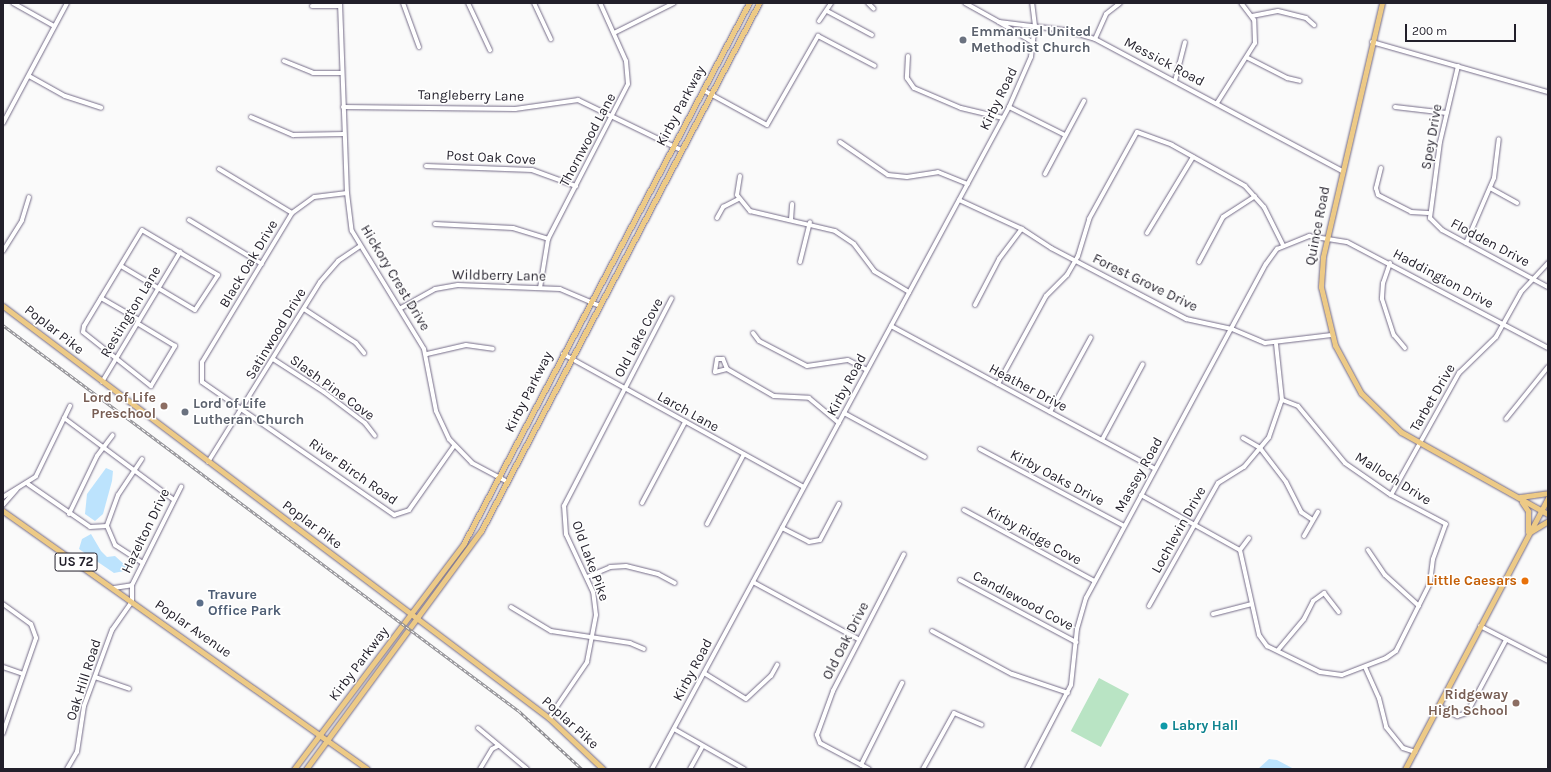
<!DOCTYPE html>
<style>
body{margin:0}
#map{position:relative;width:1551px;height:772px;overflow:hidden;background:#fafafa;font-family:Karla,sans-serif}
div>[style]{position:absolute}
[style*='--x']{left:calc(var(--x)*1px);top:calc(var(--y)*1px);width:calc(var(--w)*1px);rotate:calc(var(--a)*1deg)}
.green>*{inset:0;background:#b9e4c4;transform-origin:0 0}
.water>*{inset:0;background:#bce3fd}
.roads{filter:drop-shadow(0 0 1px #756c88) drop-shadow(0 0 1px #756c88)}
.minor>*{height:4px;margin:-2px;padding:0 2px;transform-origin:2px;border-radius:2px;background:#fff}
.major>*{height:5px;margin:-2.5px;padding:0 2.5px;transform-origin:2.5px;border-radius:2.5px;background:#edca86}
.rail>*{height:2.5px;margin-top:-1.25px;transform-origin:0;background:repeating-linear-gradient(90deg,#fff 0 3px,#908f94 0 6px);box-sizing:border-box;border-block:1px solid #908f94}
.dots>*{width:11px;height:11px;translate:-50% -50%;box-sizing:border-box;border:2px solid #fff;border-radius:50%}
span{translate:-50% -50%;white-space:nowrap;text-align:center;line-height:1.15;-webkit-text-stroke:3px #fff;paint-order:stroke}
.shield-label span{padding:1px 3px;background:#fff;border:1px solid;border-radius:3px;-webkit-text-stroke-width:0}
.shield-label{font-size:13px;color:#221f2a;font-weight:700}
.worship-label{font-size:14px;color:#5b616d;font-weight:700}
.left{translate:0 -50%;text-align:left}
.street-label{font-size:14px;color:#221f2a}
.education-label{font-size:14px;color:#785e54;font-weight:700}
.right{translate:-100% -50%;text-align:right}
.food-label{font-size:14px;color:#c56008;font-weight:700}
.service-label{font-size:14px;color:#4e5e75;font-weight:700}
.culture-label{font-size:14px;color:#0d838f;font-weight:700}
.frame{position:absolute;inset:0;border:4px solid #221f2a;pointer-events:none}
.scale{position:absolute;left:1405px;top:24px;width:111px;height:18px;box-sizing:border-box;border:2px solid #221f2a;border-top:0;padding-left:5px;font-size:12px;line-height:14px;white-space:nowrap;color:#221f2a;-webkit-text-stroke:3px #fff;paint-order:stroke}
</style>
<div id="map">
<div class="green">
<div style="left:1099px;top:678px;width:34px;height:60px;rotate:28deg"></div>
</div>
<div class="water">
<div style="clip-path:polygon(106px 468px,113px 471px,112px 481px,103px 514px,95px 521px,85px 514px,87px 494px)"></div>
<div style="clip-path:polygon(91px 534px,101px 551px,107px 557px,115px 556px,126px 566px,124px 571px,114px 573px,79px 549px,82px 539px)"></div>
<div style="clip-path:polygon(1269px 759px,1277px 760px,1294px 769px,1258px 769px)"></div>
</div>
<div class="roads">
<div class="minor">
<div style="--x:13;--y:3;--w:47;--a:29.3"></div>
<div style="--x:340;--y:3;--w:190;--a:87.9"></div>
<div style="--x:347;--y:193;--w:38;--a:83"></div>
<div style="--x:352;--y:231;--w:138;--a:58.6"></div>
<div style="--x:424;--y:349;--w:63;--a:79"></div>
<div style="--x:436;--y:411;--w:31;--a:65"></div>
<div style="--x:449;--y:439;--w:33;--a:46"></div>
<div style="--x:472;--y:463;--w:40;--a:28"></div>
<div style="--x:403;--y:3;--w:47;--a:70"></div>
<div style="--x:468;--y:3;--w:52;--a:64.9"></div>
<div style="--x:534;--y:3;--w:40;--a:65"></div>
<div style="--x:868;--y:3;--w:8;--a:45"></div>
<div style="--x:965;--y:3;--w:39;--a:29"></div>
<div style="--x:999;--y:22;--w:65;--a:7"></div>
<div style="--x:1064;--y:30;--w:32;--a:16"></div>
<div style="--x:1095;--y:39;--w:280;--a:28.1"></div>
<div style="--x:312;--y:6;--w:28;--a:0"></div>
<div style="--x:827;--y:11;--w:51;--a:28.1"></div>
<div style="--x:1252;--y:16;--w:26;--a:-11"></div>
<div style="--x:1278;--y:11;--w:29;--a:14"></div>
<div style="--x:1306;--y:18;--w:11;--a:41"></div>
<div style="--x:819;--y:21;--w:22;--a:-56"></div>
<div style="--x:999;--y:22;--w:41;--a:31"></div>
<div style="--x:614;--y:33;--w:67;--a:-26.6"></div>
<div style="--x:1095;--y:39;--w:27;--a:-66"></div>
<div style="--x:1106;--y:14;--w:18;--a:-38"></div>
<div style="--x:1372;--y:42;--w:183;--a:15.9"></div>
<div style="--x:908;--y:56;--w:22;--a:93"></div>
<div style="--x:907;--y:78;--w:12;--a:55"></div>
<div style="--x:914;--y:88;--w:51;--a:23.1"></div>
<div style="--x:961;--y:108;--w:43;--a:13.4"></div>
<div style="--x:1248;--y:58;--w:44;--a:27.1"></div>
<div style="--x:1287;--y:78;--w:13;--a:13"></div>
<div style="--x:284;--y:61;--w:31;--a:22"></div>
<div style="--x:313;--y:73;--w:29;--a:0"></div>
<div style="--x:1458;--y:66;--w:78;--a:103.3"></div>
<div style="--x:1440;--y:142;--w:77;--a:97.5"></div>
<div style="--x:1430;--y:218;--w:17;--a:45"></div>
<div style="--x:1442;--y:230;--w:120;--a:28.3"></div>
<div style="--x:29;--y:76;--w:41;--a:29.1"></div>
<div style="--x:65;--y:96;--w:38;--a:18"></div>
<div style="--x:1175;--y:81;--w:40;--a:-75.6"></div>
<div style="--x:703;--y:90;--w:73;--a:28.7"></div>
<div style="--x:767;--y:125;--w:103;--a:-60.2"></div>
<div style="--x:818;--y:36;--w:64;--a:27.8"></div>
<div style="--x:1217;--y:103;--w:71;--a:-57.7"></div>
<div style="--x:1255;--y:43;--w:23;--a:-92"></div>
<div style="--x:1254;--y:20;--w:21;--a:-127"></div>
<div style="--x:343;--y:107;--w:172;--a:0.7"></div>
<div style="--x:515;--y:109;--w:64;--a:-8.1"></div>
<div style="--x:578;--y:100;--w:114;--a:25.9"></div>
<div style="--x:1009;--y:107;--w:63;--a:26.6"></div>
<div style="--x:1395;--y:107;--w:52;--a:6.6"></div>
<div style="--x:251;--y:117;--w:46;--a:23.2"></div>
<div style="--x:293;--y:135;--w:51;--a:-1.1"></div>
<div style="--x:3;--y:123;--w:136;--a:-61.9"></div>
<div style="--x:840;--y:142;--w:58;--a:34.5"></div>
<div style="--x:888;--y:175;--w:19;--a:6"></div>
<div style="--x:907;--y:177;--w:31;--a:-9"></div>
<div style="--x:938;--y:172;--w:32;--a:22"></div>
<div style="--x:426;--y:166;--w:106;--a:2.2"></div>
<div style="--x:532;--y:170;--w:47;--a:20"></div>
<div style="--x:1381;--y:168;--w:21;--a:104"></div>
<div style="--x:1376;--y:188;--w:7;--a:74"></div>
<div style="--x:1378;--y:195;--w:37;--a:27"></div>
<div style="--x:1411;--y:212;--w:17;--a:3"></div>
<div style="--x:219;--y:169;--w:85;--a:31.1"></div>
<div style="--x:1045;--y:174;--w:83;--a:-61.9"></div>
<div style="--x:740;--y:176;--w:19;--a:99"></div>
<div style="--x:737;--y:195;--w:21;--a:51"></div>
<div style="--x:750;--y:211;--w:87;--a:13.2"></div>
<div style="--x:835;--y:231;--w:23;--a:34"></div>
<div style="--x:854;--y:244;--w:34;--a:53"></div>
<div style="--x:874;--y:271;--w:41;--a:31"></div>
<div style="--x:1490;--y:188;--w:31;--a:29"></div>
<div style="--x:347;--y:193;--w:33;--a:173"></div>
<div style="--x:314;--y:197;--w:27;--a:144"></div>
<div style="--x:292;--y:213;--w:174;--a:121.1"></div>
<div style="--x:202;--y:362;--w:20;--a:90"></div>
<div style="--x:202;--y:382;--w:234;--a:34.7"></div>
<div style="--x:394;--y:515;--w:16;--a:-18"></div>
<div style="--x:409;--y:510;--w:78;--a:-54.9"></div>
<div style="--x:959;--y:200;--w:69;--a:24.7"></div>
<div style="--x:1022;--y:229;--w:35;--a:33"></div>
<div style="--x:1051;--y:248;--w:153;--a:27.7"></div>
<div style="--x:1186;--y:319;--w:47;--a:12.3"></div>
<div style="--x:1232;--y:329;--w:36;--a:23"></div>
<div style="--x:1265;--y:343;--w:67;--a:-6.8"></div>
<div style="--x:717;--y:218;--w:13;--a:-61"></div>
<div style="--x:723;--y:207;--w:18;--a:-27"></div>
<div style="--x:189;--y:220;--w:85;--a:31.1"></div>
<div style="--x:791;--y:220;--w:16;--a:-86"></div>
<div style="--x:435;--y:224;--w:78;--a:2.9"></div>
<div style="--x:513;--y:228;--w:37;--a:17"></div>
<div style="--x:1147;--y:233;--w:89;--a:-58.8"></div>
<div style="--x:1466;--y:243;--w:71;--a:-66.7"></div>
<div style="--x:1494;--y:178;--w:39;--a:-83"></div>
<div style="--x:3;--y:251;--w:36;--a:-58"></div>
<div style="--x:22;--y:220;--w:24;--a:-73"></div>
<div style="--x:800;--y:262;--w:41;--a:-76"></div>
<div style="--x:1199;--y:262;--w:51;--a:-61.9"></div>
<div style="--x:1223;--y:217;--w:38;--a:-33"></div>
<div style="--x:1390;--y:263;--w:21;--a:109"></div>
<div style="--x:1383;--y:283;--w:16;--a:94"></div>
<div style="--x:1382;--y:299;--w:38;--a:72"></div>
<div style="--x:1394;--y:335;--w:17;--a:50"></div>
<div style="--x:121;--y:266;--w:86;--a:30.7"></div>
<div style="--x:195;--y:310;--w:42;--a:-56.7"></div>
<div style="--x:218;--y:275;--w:88;--a:-149.4"></div>
<div style="--x:142;--y:230;--w:112;--a:121.1"></div>
<div style="--x:84;--y:326;--w:6;--a:99"></div>
<div style="--x:83;--y:332;--w:87;--a:38.5"></div>
<div style="--x:151;--y:386;--w:47;--a:-59"></div>
<div style="--x:175;--y:346;--w:44;--a:-148.8"></div>
<div style="--x:540;--y:288;--w:50;--a:-80.7"></div>
<div style="--x:548;--y:239;--w:174;--a:-62.7"></div>
<div style="--x:628;--y:84;--w:23;--a:-95"></div>
<div style="--x:626;--y:61;--w:64;--a:-114.1"></div>
<div style="--x:101;--y:298;--w:44;--a:30.1"></div>
<div style="--x:975;--y:305;--w:52;--a:-62.4"></div>
<div style="--x:999;--y:259;--w:38;--a:-53"></div>
<div style="--x:401;--y:308;--w:39;--a:-29"></div>
<div style="--x:435;--y:289;--w:23;--a:-10"></div>
<div style="--x:458;--y:285;--w:102;--a:2.2"></div>
<div style="--x:560;--y:289;--w:43;--a:23"></div>
<div style="--x:304;--y:309;--w:62;--a:33.2"></div>
<div style="--x:356;--y:343;--w:13;--a:51"></div>
<div style="--x:891;--y:326;--w:300;--a:28.4"></div>
<div style="--x:753;--y:333;--w:10;--a:53"></div>
<div style="--x:759;--y:341;--w:54;--a:27.5"></div>
<div style="--x:807;--y:366;--w:41;--a:-8.3"></div>
<div style="--x:848;--y:360;--w:21;--a:28"></div>
<div style="--x:427;--y:354;--w:40;--a:-13"></div>
<div style="--x:466;--y:345;--w:27;--a:8"></div>
<div style="--x:563;--y:354;--w:275;--a:28.9"></div>
<div style="--x:273;--y:359;--w:61;--a:32.9"></div>
<div style="--x:324;--y:392;--w:51;--a:37.1"></div>
<div style="--x:365;--y:423;--w:16;--a:52"></div>
<div style="--x:727;--y:369;--w:11;--a:-112"></div>
<div style="--x:723;--y:359;--w:6;--a:180"></div>
<div style="--x:717;--y:359;--w:13;--a:99"></div>
<div style="--x:715;--y:372;--w:12;--a:-14"></div>
<div style="--x:727;--y:369;--w:54;--a:29.9"></div>
<div style="--x:774;--y:396;--w:35;--a:3"></div>
<div style="--x:809;--y:398;--w:39;--a:40"></div>
<div style="--x:102;--y:382;--w:152;--a:-59"></div>
<div style="--x:998;--y:384;--w:100;--a:-61.4"></div>
<div style="--x:1046;--y:296;--w:30;--a:-45"></div>
<div style="--x:1067;--y:275;--w:22;--a:-60"></div>
<div style="--x:1078;--y:256;--w:39;--a:-73"></div>
<div style="--x:1089;--y:219;--w:99;--a:-61.1"></div>
<div style="--x:1137;--y:132;--w:37;--a:20"></div>
<div style="--x:1172;--y:145;--w:84;--a:29.3"></div>
<div style="--x:1245;--y:186;--w:28;--a:48"></div>
<div style="--x:1264;--y:207;--w:42;--a:63.4"></div>
<div style="--x:1050;--y:412;--w:85;--a:-61.3"></div>
<div style="--x:844;--y:413;--w:92;--a:28.5"></div>
<div style="--x:64;--y:418;--w:137;--a:36.7"></div>
<div style="--x:1506;--y:419;--w:67;--a:-51.1"></div>
<div style="--x:1243;--y:438;--w:20;--a:30"></div>
<div style="--x:1260;--y:448;--w:43;--a:52.6"></div>
<div style="--x:1286;--y:482;--w:34;--a:63"></div>
<div style="--x:1301;--y:512;--w:14;--a:34"></div>
<div style="--x:1102;--y:440;--w:86;--a:-61.7"></div>
<div style="--x:980;--y:449;--w:163;--a:28.1"></div>
<div style="--x:142;--y:459;--w:43;--a:123.7"></div>
<div style="--x:118;--y:495;--w:33;--a:110"></div>
<div style="--x:107;--y:526;--w:21;--a:67"></div>
<div style="--x:115;--y:545;--w:33;--a:33"></div>
<div style="--x:208;--y:462;--w:212;--a:-58.1"></div>
<div style="--x:320;--y:282;--w:28;--a:-49"></div>
<div style="--x:338;--y:261;--w:27;--a:-34"></div>
<div style="--x:28;--y:484;--w:75;--a:34.7"></div>
<div style="--x:90;--y:527;--w:17;--a:-3"></div>
<div style="--x:1141;--y:495;--w:113;--a:29.1"></div>
<div style="--x:1240;--y:550;--w:87;--a:77.4"></div>
<div style="--x:1259;--y:635;--w:14;--a:54"></div>
<div style="--x:1267;--y:646;--w:59;--a:26.1"></div>
<div style="--x:1320;--y:672;--w:22;--a:8"></div>
<div style="--x:1342;--y:675;--w:47;--a:-21.1"></div>
<div style="--x:1386;--y:658;--w:12;--a:-35"></div>
<div style="--x:1396;--y:651;--w:76;--a:-63.4"></div>
<div style="--x:1430;--y:583;--w:24;--a:-83"></div>
<div style="--x:1433;--y:559;--w:37;--a:-70"></div>
<div style="--x:1446;--y:524;--w:62;--a:-152.2"></div>
<div style="--x:1391;--y:495;--w:56;--a:-145.2"></div>
<div style="--x:1345;--y:463;--w:74;--a:-129.5"></div>
<div style="--x:1298;--y:406;--w:17;--a:-159"></div>
<div style="--x:1391;--y:495;--w:140;--a:-60.9"></div>
<div style="--x:1459;--y:373;--w:52;--a:-44.2"></div>
<div style="--x:1496;--y:337;--w:51;--a:-60.9"></div>
<div style="--x:1521;--y:292;--w:40;--a:-47"></div>
<div style="--x:3;--y:497;--w:39;--a:-32"></div>
<div style="--x:36;--y:476;--w:78;--a:-64.1"></div>
<div style="--x:642;--y:503;--w:92;--a:-62"></div>
<div style="--x:3;--y:505;--w:21;--a:-49"></div>
<div style="--x:964;--y:510;--w:148;--a:28.6"></div>
<div style="--x:69;--y:514;--w:64;--a:-64.2"></div>
<div style="--x:97;--y:456;--w:26;--a:-53"></div>
<div style="--x:707;--y:524;--w:79;--a:-62.1"></div>
<div style="--x:782;--y:528;--w:30;--a:27"></div>
<div style="--x:809;--y:542;--w:11;--a:-10"></div>
<div style="--x:820;--y:540;--w:41;--a:-62.2"></div>
<div style="--x:1304;--y:536;--w:28;--a:-60"></div>
<div style="--x:1240;--y:550;--w:15;--a:-53"></div>
<div style="--x:1368;--y:550;--w:30;--a:56"></div>
<div style="--x:1385;--y:575;--w:46;--a:42.4"></div>
<div style="--x:587;--y:577;--w:25;--a:-23"></div>
<div style="--x:610;--y:567;--w:16;--a:-4"></div>
<div style="--x:626;--y:566;--w:33;--a:14"></div>
<div style="--x:658;--y:574;--w:19;--a:28"></div>
<div style="--x:960;--y:580;--w:132;--a:28.1"></div>
<div style="--x:753;--y:582;--w:119;--a:28.5"></div>
<div style="--x:114;--y:588;--w:18;--a:-9"></div>
<div style="--x:3;--y:604;--w:34;--a:36"></div>
<div style="--x:31;--y:624;--w:15;--a:70"></div>
<div style="--x:36;--y:638;--w:101;--a:109.2"></div>
<div style="--x:1149;--y:606;--w:141;--a:-60.7"></div>
<div style="--x:1218;--y:483;--w:31;--a:-32"></div>
<div style="--x:1244;--y:467;--w:39;--a:-50"></div>
<div style="--x:1269;--y:437;--w:39;--a:-71"></div>
<div style="--x:1282;--y:400;--w:56;--a:-96.1"></div>
<div style="--x:511;--y:607;--w:47;--a:31"></div>
<div style="--x:551;--y:631;--w:80;--a:8.6"></div>
<div style="--x:630;--y:643;--w:15;--a:23"></div>
<div style="--x:1213;--y:614;--w:40;--a:-14.4"></div>
<div style="--x:1480;--y:626;--w:76;--a:27.2"></div>
<div style="--x:932;--y:631;--w:91;--a:28.3"></div>
<div style="--x:1012;--y:674;--w:59;--a:18.7"></div>
<div style="--x:1278;--y:650;--w:40;--a:-50"></div>
<div style="--x:1304;--y:619;--w:20;--a:-63"></div>
<div style="--x:1313;--y:601;--w:14;--a:-36"></div>
<div style="--x:1324;--y:593;--w:24;--a:52"></div>
<div style="--x:3;--y:667;--w:21;--a:19"></div>
<div style="--x:1365;--y:667;--w:34;--a:66"></div>
<div style="--x:1379;--y:698;--w:30;--a:76"></div>
<div style="--x:1386;--y:727;--w:27;--a:51"></div>
<div style="--x:1403;--y:748;--w:13;--a:18"></div>
<div style="--x:704;--y:673;--w:49;--a:31.8"></div>
<div style="--x:746;--y:699;--w:34;--a:-43"></div>
<div style="--x:771;--y:676;--w:13;--a:-61"></div>
<div style="--x:95;--y:677;--w:36;--a:19"></div>
<div style="--x:1439;--y:706;--w:21;--a:29"></div>
<div style="--x:1457;--y:716;--w:10;--a:-17"></div>
<div style="--x:1467;--y:713;--w:83;--a:-61.9"></div>
<div style="--x:549;--y:718;--w:68;--a:-55.8"></div>
<div style="--x:587;--y:662;--w:48;--a:-79.2"></div>
<div style="--x:596;--y:615;--w:23;--a:-97"></div>
<div style="--x:593;--y:592;--w:64;--a:-115"></div>
<div style="--x:566;--y:534;--w:28;--a:-94"></div>
<div style="--x:564;--y:506;--w:234;--a:-62.6"></div>
<div style="--x:478;--y:728;--w:64;--a:39.9"></div>
<div style="--x:674;--y:729;--w:81;--a:29.7"></div>
<div style="--x:861;--y:765;--w:92;--a:-63.4"></div>
<div style="--x:67;--y:769;--w:20;--a:-60"></div>
<div style="--x:77;--y:752;--w:47;--a:-81.3"></div>
<div style="--x:84;--y:706;--w:81;--a:-69.8"></div>
<div style="--x:112;--y:630;--w:35;--a:-55"></div>
<div style="--x:132;--y:601;--w:16;--a:-90"></div>
<div style="--x:132;--y:585;--w:110;--a:-63.4"></div>
<div style="--x:480;--y:769;--w:23;--a:-59"></div>
<div style="--x:492;--y:749;--w:7;--a:-27"></div>
<div style="--x:652;--y:769;--w:752;--a:-61.66"></div>
<div style="--x:1009;--y:107;--w:55;--a:-66.3"></div>
<div style="--x:1031;--y:57;--w:31;--a:-83"></div>
<div style="--x:1035;--y:26;--w:23;--a:-97"></div>
<div style="--x:690;--y:769;--w:26;--a:-61"></div>
<div style="--x:869;--y:769;--w:55;--a:-152"></div>
<div style="--x:820;--y:743;--w:9;--a:-111"></div>
<div style="--x:817;--y:735;--w:47;--a:-70"></div>
<div style="--x:833;--y:691;--w:154;--a:-62.6"></div>
<div style="--x:923;--y:769;--w:64;--a:-61"></div>
<div style="--x:954;--y:713;--w:30;--a:23"></div>
<div style="--x:1027;--y:769;--w:95;--a:-62.4"></div>
<div style="--x:1071;--y:685;--w:56;--a:-83.9"></div>
<div style="--x:1077;--y:629;--w:32;--a:-74"></div>
<div style="--x:1086;--y:598;--w:379;--a:-61.7"></div>
<div style="--x:1266;--y:264;--w:19;--a:-54"></div>
<div style="--x:1277;--y:249;--w:35;--a:-22"></div>
<div style="--x:1309;--y:236;--w:38;--a:9"></div>
<div style="--x:1347;--y:242;--w:227;--a:27.8"></div>
</div>
<div class="major">
<div style="--x:1382;--y:3;--w:261;--a:103.1"></div>
<div style="--x:1323;--y:257;--w:30;--a:94"></div>
<div style="--x:1321;--y:287;--w:60;--a:76.4"></div>
<div style="--x:1335;--y:345;--w:55;--a:61.6"></div>
<div style="--x:1361;--y:393;--w:56;--a:44.3"></div>
<div style="--x:1401;--y:432;--w:168;--a:29.2"></div>
<div style="--x:3;--y:306;--w:684;--a:37.04"></div>
<div style="--x:549;--y:718;--w:74;--a:43.4"></div>
<div style="--x:1520;--y:497;--w:28;--a:-8"></div>
<div style="--x:1522;--y:502;--w:11;--a:56"></div>
<div style="--x:1528;--y:511;--w:21;--a:90"></div>
<div style="--x:3;--y:511;--w:446;--a:35.3"></div>
<div style="--x:1530;--y:532;--w:21;--a:-31"></div>
<div style="--x:294;--y:769;--w:283;--a:-53"></div>
<div style="--x:464;--y:543;--w:611;--a:-62.18"></div>
<div style="--x:306;--y:769;--w:295;--a:-53.7"></div>
<div style="--x:481;--y:531;--w:597;--a:-62.23"></div>
<div style="--x:1405;--y:769;--w:306;--a:-62.2"></div>
</div>
</div>
<div class="rail">
<div style="--x:3;--y:325;--w:644;--a:36.8"></div>
<div style="--x:519;--y:711;--w:86;--a:42.6"></div>
</div>
<div class="dots">
<div style="left:963px;top:40px;background:#6b7280"></div>
<div style="left:164px;top:406px;background:#8d6e63"></div>
<div style="left:185px;top:412px;background:#6b7280"></div>
<div style="left:1525px;top:581px;background:#e8710a"></div>
<div style="left:200px;top:603px;background:#5c6f8a"></div>
<div style="left:1516px;top:703px;background:#8d6e63"></div>
<div style="left:1164px;top:726px;background:#0f9aa8"></div>
</div>
<div class="shield-label">
<span style="left:76px;top:562px">US 72</span>
</div>
<div class="worship-label">
<span class="left" style="left:971px;top:40px">Emmanuel United<br>Methodist Church</span>
<span class="left" style="left:193px;top:412px">Lord of Life<br>Lutheran Church</span>
</div>
<div class="street-label">
<span style="left:1164px;top:62px;rotate:28deg">Messick Road</span>
<span style="left:471px;top:96px;rotate:1deg">Tangleberry Lane</span>
<span style="left:999px;top:99px;rotate:-64deg">Kirby Road</span>
<span style="left:681px;top:106px;rotate:-62deg">Kirby Parkway</span>
<span style="left:1432px;top:137px;rotate:-80deg">Spey Drive</span>
<span style="left:588px;top:140px;rotate:-62deg">Thornwood Lane</span>
<span style="left:491px;top:158px;rotate:3deg">Post Oak Cove</span>
<span style="left:1318px;top:226px;rotate:-79deg">Quince Road</span>
<span style="left:1490px;top:243px;rotate:28deg">Flodden Drive</span>
<span style="left:249px;top:264px;rotate:-59deg">Black Oak Drive</span>
<span style="left:499px;top:276px;rotate:1deg">Wildberry Lane</span>
<span style="left:395px;top:278px;rotate:59deg">Hickory Crest Drive</span>
<span style="left:1443px;top:279px;rotate:28deg">Haddington Drive</span>
<span style="left:1145px;top:283px;rotate:26deg">Forest Grove Drive</span>
<span style="left:131px;top:312px;rotate:-59deg">Restington Lane</span>
<span style="left:54px;top:330px;rotate:38deg">Poplar Pike</span>
<span style="left:276px;top:334px;rotate:-59deg">Satinwood Drive</span>
<span style="left:639px;top:338px;rotate:-62deg">Old Lake Cove</span>
<span style="left:847px;top:385px;rotate:-62deg">Kirby Road</span>
<span style="left:332px;top:388px;rotate:36deg">Slash Pine Cove</span>
<span style="left:1028px;top:388px;rotate:28deg">Heather Drive</span>
<span style="left:529px;top:392px;rotate:-63deg">Kirby Parkway</span>
<span style="left:1433px;top:398px;rotate:-60deg">Tarbet Drive</span>
<span style="left:688px;top:412px;rotate:29deg">Larch Lane</span>
<span style="left:353px;top:472px;rotate:35deg">River Birch Road</span>
<span style="left:1139px;top:475px;rotate:-61deg">Massey Road</span>
<span style="left:1057px;top:478px;rotate:28deg">Kirby Oaks Drive</span>
<span style="left:1393px;top:479px;rotate:32deg">Malloch Drive</span>
<span style="left:312px;top:525px;rotate:37deg">Poplar Pike</span>
<span style="left:1179px;top:530px;rotate:-61deg">Lochlevin Drive</span>
<span style="left:146px;top:531px;rotate:-64deg">Hazelton Drive</span>
<span style="left:1034px;top:536px;rotate:29deg">Kirby Ridge Cove</span>
<span style="left:590px;top:561px;rotate:70deg">Old Lake Pike</span>
<span style="left:1023px;top:601px;rotate:28deg">Candlewood Cove</span>
<span style="left:193px;top:629px;rotate:35deg">Poplar Avenue</span>
<span style="left:846px;top:641px;rotate:-63deg">Old Oak Drive</span>
<span style="left:359px;top:664px;rotate:-53deg">Kirby Parkway</span>
<span style="left:693px;top:670px;rotate:-62deg">Kirby Road</span>
<span style="left:84px;top:680px;rotate:-72deg">Oak Hill Road</span>
<span style="left:570px;top:723px;rotate:42deg">Poplar Pike</span>
</div>
<div class="education-label">
<span class="right" style="left:156px;top:406px">Lord of Life<br>Preschool</span>
<span class="right" style="left:1508px;top:703px">Ridgeway<br>High School</span>
</div>
<div class="food-label">
<span class="right" style="left:1517px;top:581px">Little Caesars</span>
</div>
<div class="service-label">
<span class="left" style="left:208px;top:603px">Travure<br>Office Park</span>
</div>
<div class="culture-label">
<span class="left" style="left:1172px;top:726px">Labry Hall</span>
</div>
<div class="frame"></div>
<div class="scale">200 m</div>
</div>
